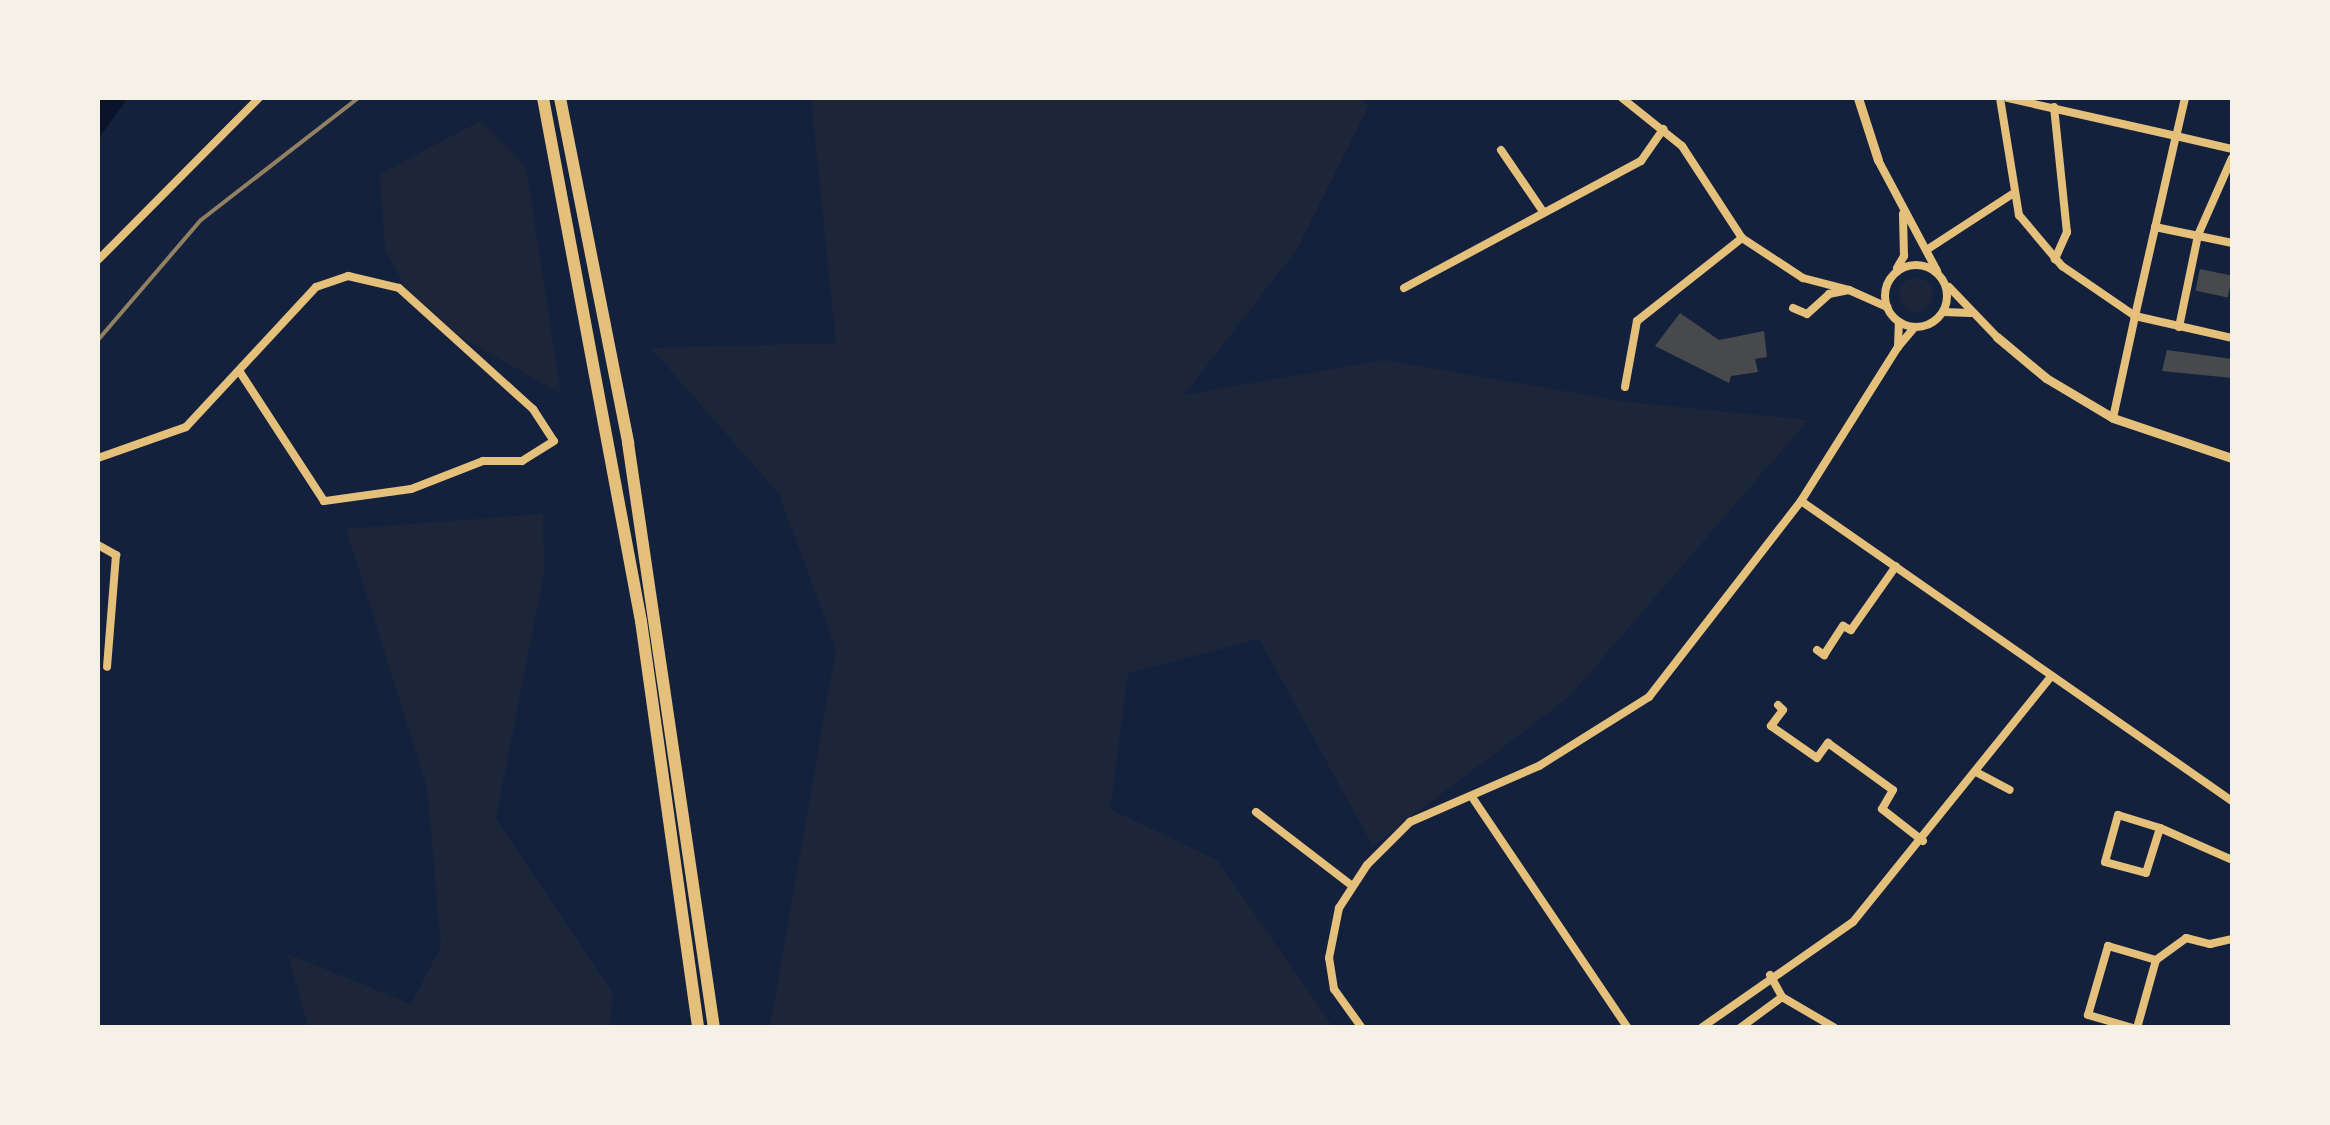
<!DOCTYPE html>
<style>
body{margin:0}
#map{position:relative;width:2330px;height:1125px;overflow:hidden;background:#14213d;font-family:Lato,sans-serif}
div>[style]{position:absolute}
[style*='--x']{left:calc(var(--x)*1px);top:calc(var(--y)*1px);width:calc(var(--w)*1px);rotate:calc(var(--a)*1deg)}
.green>*{inset:0;background:#1d2539}
.round{border-radius:50%}
.water>*{inset:0;background:#0b132b}
.building>*{inset:0;background:#48494c;transform-origin:0 0}
.minor>*{height:8px;margin:-4px;padding:0 4px;transform-origin:4px;border-radius:4px;background:#e5c07b}
.minor>.ring{margin:-4px;padding:0;box-sizing:content-box;background:none;border:8px solid #e5c07b;border-radius:50%}
.tertiary>*{height:9px;margin:-4.5px;padding:0 4.5px;transform-origin:4.5px;border-radius:4.5px;background:#e5c07b}
.motorway>*{height:12px;margin:-6px;padding:0 6px;transform-origin:6px;border-radius:6px;background:#e5c07b}
.rail>*{height:4px;margin:-2px;padding:0 2px;transform-origin:2px;border-radius:2px;background:#918062}
span{translate:-50% -50%;white-space:nowrap;text-align:center;line-height:1.15;-webkit-text-stroke:9px #f6f1e7;paint-order:stroke}
.frame{position:absolute;inset:0;border:100px solid #f6f1e7;pointer-events:none}
</style>
<div id="map">
<div class="green">
<div style="clip-path:polygon(811px 98px,1358px 98px,1369px 105px,1297px 249px,1184px 395px,1384px 360px,1627px 402px,1808px 420px,1569px 697px,1373px 846px,1259px 639px,1128px 673px,1110px 809px,1217px 860px,1333px 1027px,770px 1027px,836px 649px,779px 494px,651px 348px,836px 343px)"></div>
<div style="clip-path:polygon(480px 121px,526px 167px,561px 394px,420px 314px,385px 250px,380px 174px)"></div>
<div class="round" style="left:1899px;top:278px;width:34px;height:34px"></div>
<div style="clip-path:polygon(543px 514px,544px 573px,496px 818px,613px 993px,609px 1027px,308px 1027px,288px 954px,411px 1004px,441px 946px,427px 787px,346px 529px)"></div>
</div>
<div class="water">
<div style="clip-path:polygon(102px 98px,128px 98px,98px 139px,98px 103px)"></div>
</div>
<div class="building">
<div style="left:2200px;top:269px;width:33px;height:22px;rotate:12deg"></div>
<div style="clip-path:polygon(1680px 313px,1719px 340px,1764px 331px,1767px 357px,1755px 359px,1758px 372px,1731px 376px,1729px 383px,1655px 346px)"></div>
<div style="clip-path:polygon(2167px 350px,2232px 359px,2232px 378px,2162px 371px)"></div>
</div>
<div class="minor">
<div style="--x:1622;--y:98;--w:77;--a:38.7"></div>
<div style="--x:1682;--y:146;--w:110;--a:56.9"></div>
<div style="--x:1742;--y:238;--w:73;--a:33.3"></div>
<div style="--x:1803;--y:278;--w:48;--a:14.6"></div>
<div style="--x:2000;--y:98;--w:119;--a:80.8"></div>
<div style="--x:2019;--y:215;--w:67;--a:49.9"></div>
<div style="--x:2062;--y:266;--w:88;--a:34.4"></div>
<div style="--x:2135;--y:316;--w:185;--a:-77.2"></div>
<div style="--x:2176;--y:136;--w:172;--a:-167.3"></div>
<div style="--x:2185;--y:98;--w:39;--a:103"></div>
<div style="--x:2176;--y:136;--w:57;--a:13.1"></div>
<div style="--x:2054;--y:107;--w:126;--a:84.1"></div>
<div style="--x:2067;--y:232;--w:30;--a:114"></div>
<div style="--x:1501;--y:150;--w:76;--a:55.7"></div>
<div style="--x:1878;--y:160;--w:126;--a:62"></div>
<div style="--x:2155;--y:227;--w:79;--a:11.7"></div>
<div style="--x:1928;--y:249;--w:103;--a:-33.1"></div>
<div style="--x:98;--y:260;--w:228;--a:-45.2"></div>
<div class="ring" style="left:1885px;top:265px;width:54px;height:54px"></div>
<div style="--x:1897;--y:268;--w:14;--a:-60"></div>
<div style="--x:1904;--y:256;--w:42;--a:-91.4"></div>
<div style="--x:1949;--y:287;--w:69;--a:46.2"></div>
<div style="--x:1404;--y:288;--w:269;--a:-28.2"></div>
<div style="--x:1641;--y:161;--w:39;--a:-55"></div>
<div style="--x:1793;--y:308;--w:15;--a:23"></div>
<div style="--x:1807;--y:314;--w:30;--a:-42"></div>
<div style="--x:1829;--y:294;--w:20;--a:-11"></div>
<div style="--x:1849;--y:290;--w:42;--a:24.1"></div>
<div style="--x:1943;--y:312;--w:28;--a:2"></div>
<div style="--x:2179;--y:327;--w:94;--a:-78.3"></div>
<div style="--x:2198;--y:235;--w:84;--a:-66.2"></div>
<div style="--x:1898;--y:347;--w:26;--a:-50"></div>
<div style="--x:1625;--y:387;--w:67;--a:-79.7"></div>
<div style="--x:1637;--y:321;--w:134;--a:-38.3"></div>
<div style="--x:2113;--y:418;--w:104;--a:-77.8"></div>
<div style="--x:2135;--y:316;--w:99;--a:12.8"></div>
<div style="--x:98;--y:458;--w:93;--a:-19.4"></div>
<div style="--x:186;--y:427;--w:191;--a:-47.1"></div>
<div style="--x:316;--y:287;--w:34;--a:-19"></div>
<div style="--x:348;--y:276;--w:52;--a:13.2"></div>
<div style="--x:399;--y:288;--w:181;--a:42.1"></div>
<div style="--x:533;--y:409;--w:38;--a:57"></div>
<div style="--x:554;--y:441;--w:38;--a:148"></div>
<div style="--x:522;--y:461;--w:39;--a:180"></div>
<div style="--x:483;--y:461;--w:77;--a:158.7"></div>
<div style="--x:411;--y:489;--w:88;--a:172.1"></div>
<div style="--x:324;--y:501;--w:154;--a:-123.1"></div>
<div style="--x:1801;--y:501;--w:182;--a:-57.8"></div>
<div style="--x:1898;--y:347;--w:25;--a:-88"></div>
<div style="--x:98;--y:545;--w:21;--a:29"></div>
<div style="--x:116;--y:555;--w:112;--a:94.6"></div>
<div style="--x:1817;--y:650;--w:9;--a:36"></div>
<div style="--x:1824;--y:655;--w:35;--a:-57"></div>
<div style="--x:1843;--y:626;--w:9;--a:27"></div>
<div style="--x:1851;--y:630;--w:78;--a:-54.9"></div>
<div style="--x:1778;--y:705;--w:7;--a:45"></div>
<div style="--x:1783;--y:710;--w:20;--a:127"></div>
<div style="--x:1771;--y:726;--w:56;--a:34.8"></div>
<div style="--x:1817;--y:758;--w:19;--a:-54"></div>
<div style="--x:1828;--y:743;--w:80;--a:35.9"></div>
<div style="--x:1893;--y:790;--w:22;--a:120"></div>
<div style="--x:1882;--y:809;--w:52;--a:38"></div>
<div style="--x:1976;--y:772;--w:38;--a:28"></div>
<div style="--x:1474;--y:800;--w:275;--a:56"></div>
<div style="--x:1256;--y:812;--w:120;--a:37.5"></div>
<div style="--x:2160;--y:828;--w:47;--a:107.3"></div>
<div style="--x:2146;--y:873;--w:42;--a:-165"></div>
<div style="--x:2105;--y:862;--w:49;--a:-74.5"></div>
<div style="--x:2118;--y:815;--w:44;--a:17.2"></div>
<div style="--x:2160;--y:828;--w:77;--a:23.9"></div>
<div style="--x:2156;--y:960;--w:37;--a:-36"></div>
<div style="--x:2186;--y:938;--w:25;--a:14"></div>
<div style="--x:2210;--y:944;--w:23;--a:-13"></div>
<div style="--x:1770;--y:975;--w:25;--a:61"></div>
<div style="--x:1362;--y:1028;--w:48;--a:-125.7"></div>
<div style="--x:1334;--y:989;--w:31;--a:-99"></div>
<div style="--x:1329;--y:958;--w:51;--a:-78.7"></div>
<div style="--x:1339;--y:908;--w:51;--a:-56.9"></div>
<div style="--x:1367;--y:865;--w:61;--a:-45"></div>
<div style="--x:1410;--y:822;--w:141;--a:-23.5"></div>
<div style="--x:1539;--y:766;--w:130;--a:-32.1"></div>
<div style="--x:1649;--y:697;--w:248;--a:-52.2"></div>
<div style="--x:1801;--y:501;--w:525;--a:34.84"></div>
<div style="--x:1701;--y:1028;--w:185;--a:-34.9"></div>
<div style="--x:1853;--y:922;--w:315;--a:-51.1"></div>
<div style="--x:1740;--y:1028;--w:52;--a:-36.4"></div>
<div style="--x:1782;--y:997;--w:61;--a:30.3"></div>
<div style="--x:2133;--y:1028;--w:47;--a:-163.9"></div>
<div style="--x:2088;--y:1015;--w:72;--a:-73.8"></div>
<div style="--x:2108;--y:946;--w:50;--a:16.3"></div>
<div style="--x:2156;--y:960;--w:71;--a:105.6"></div>
</div>
<div class="tertiary">
<div style="--x:1858;--y:98;--w:65;--a:72.1"></div>
<div style="--x:1997;--y:337;--w:64;--a:39.9"></div>
<div style="--x:2046;--y:378;--w:78;--a:30.8"></div>
<div style="--x:2113;--y:418;--w:126;--a:18.6"></div>
</div>
<div class="motorway">
<div style="--x:543;--y:98;--w:532;--a:79.39"></div>
<div style="--x:641;--y:621;--w:411;--a:82"></div>
<div style="--x:560;--y:98;--w:352;--a:78.8"></div>
<div style="--x:628;--y:443;--w:591;--a:81.64"></div>
</div>
<div class="rail">
<div style="--x:98;--y:340;--w:158;--a:-49.4"></div>
<div style="--x:201;--y:220;--w:199;--a:-37.8"></div>
</div>
<div class="frame"></div>
</div>
